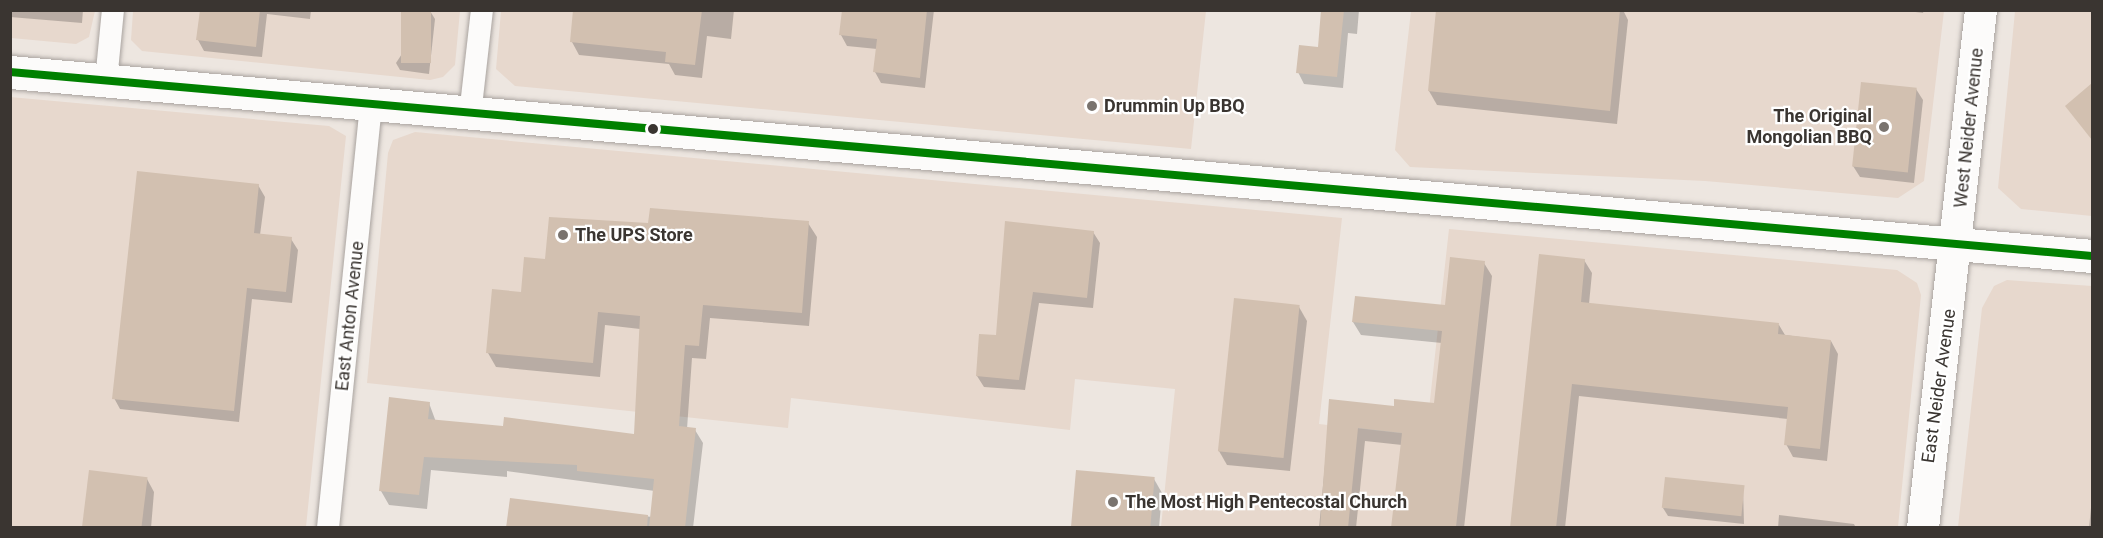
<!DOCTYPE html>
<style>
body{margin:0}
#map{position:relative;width:2103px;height:538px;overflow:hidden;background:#ede6e0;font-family:Roboto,sans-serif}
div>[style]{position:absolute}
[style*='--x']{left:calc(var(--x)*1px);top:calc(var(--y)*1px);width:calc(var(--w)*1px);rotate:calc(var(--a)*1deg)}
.built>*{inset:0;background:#e7d8cd}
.shadow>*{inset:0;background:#0003}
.building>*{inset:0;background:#d2c0b0;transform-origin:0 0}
.roads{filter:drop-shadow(0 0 2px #a9a39f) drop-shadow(0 0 2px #a9a39f)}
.minor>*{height:22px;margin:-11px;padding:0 11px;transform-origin:11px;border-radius:11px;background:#fcfbfa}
.secondary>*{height:32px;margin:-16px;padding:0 16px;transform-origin:16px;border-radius:16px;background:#fcfbfa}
.primary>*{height:33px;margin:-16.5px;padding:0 16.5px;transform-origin:16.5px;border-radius:16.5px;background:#fcfbfa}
.bus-1>*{height:8px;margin:-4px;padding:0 4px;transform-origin:4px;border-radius:4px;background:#008000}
.dots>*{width:16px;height:16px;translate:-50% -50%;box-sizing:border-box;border:3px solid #fff;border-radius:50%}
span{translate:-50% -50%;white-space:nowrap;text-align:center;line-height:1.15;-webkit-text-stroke:4.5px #fff;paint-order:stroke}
.poi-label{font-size:18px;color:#3a3531;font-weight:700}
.left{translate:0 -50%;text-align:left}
.right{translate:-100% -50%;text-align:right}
.street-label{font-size:18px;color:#3a3531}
.frame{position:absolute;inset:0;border:12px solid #3a3531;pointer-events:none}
</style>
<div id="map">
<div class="built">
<div style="clip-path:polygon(10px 11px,11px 10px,95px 11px,89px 37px,76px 44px,11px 38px)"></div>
<div style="clip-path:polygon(133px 11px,460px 11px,455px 65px,443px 77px,430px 80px,142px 51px,131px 40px)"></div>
<div style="clip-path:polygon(501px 11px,1206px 11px,1191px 149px,515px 86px,496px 69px)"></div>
<div style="clip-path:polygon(1411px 11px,1944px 11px,1924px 181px,1898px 198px,1705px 181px,1410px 167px,1395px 150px)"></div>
<div style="clip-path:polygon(2015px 11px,2092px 11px,2092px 216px,2021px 209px,1998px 188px)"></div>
<div style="clip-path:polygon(10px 97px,329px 126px,346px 136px,306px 527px,11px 527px)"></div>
<div style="clip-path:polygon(415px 132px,1342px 218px,1319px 424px,1426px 436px,1449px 229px,1897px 270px,1917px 283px,1921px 295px,1898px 527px,1161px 527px,1175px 389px,1075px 379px,1070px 430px,791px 398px,788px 428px,367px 383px,388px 153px,393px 140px)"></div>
<div style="clip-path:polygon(2007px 280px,2092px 286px,2092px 527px,1958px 527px,1982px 308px,1994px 286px)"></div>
</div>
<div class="shadow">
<div style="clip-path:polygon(10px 10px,83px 10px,82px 23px,10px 17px)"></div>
<div style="clip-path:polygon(201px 10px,311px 10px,310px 19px,267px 14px,262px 57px,204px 51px,198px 40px)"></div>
<div style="clip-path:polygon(575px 10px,734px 10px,731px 39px,707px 36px,702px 78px,675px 75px,669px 64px,579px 55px,572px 42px)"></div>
<div style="clip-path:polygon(843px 10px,934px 10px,925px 88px,881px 83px,875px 72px,877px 49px,847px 46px,841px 35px)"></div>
<div style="clip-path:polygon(1323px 10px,1359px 10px,1357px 34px,1348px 33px,1343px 88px,1304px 84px,1298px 72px,1319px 48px)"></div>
<div style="clip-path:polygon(1438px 10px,1623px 10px,1628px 20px,1617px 124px,1437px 105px,1429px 91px)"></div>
<div style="clip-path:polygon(1900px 10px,1924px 10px,1923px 13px)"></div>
<div style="clip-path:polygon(430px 11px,435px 19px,429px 74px,400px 70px,396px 63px)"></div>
<div style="clip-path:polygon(2092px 85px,2092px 138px,2067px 106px)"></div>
<div style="clip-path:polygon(1916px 89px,1923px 100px,1914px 183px,1860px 177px,1853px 166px)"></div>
<div style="clip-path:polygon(258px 185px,265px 197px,260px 235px,291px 239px,298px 250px,292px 303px,252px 299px,239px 422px,120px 409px,114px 398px)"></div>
<div style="clip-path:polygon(1006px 222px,1093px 232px,1100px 243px,1093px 308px,1039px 303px,1025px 390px,984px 387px,977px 376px,997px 337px)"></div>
<div style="clip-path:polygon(808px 223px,817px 237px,809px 326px,710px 318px,706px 359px,692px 358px,687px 429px,695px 430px,703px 443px,693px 528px,508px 528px,512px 499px,652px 517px,655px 491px,507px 471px,507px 477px,431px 470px,427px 509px,389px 505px,381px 491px,429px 403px,436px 422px,635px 436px,640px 329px,605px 325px,600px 377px,496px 367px,488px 353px,546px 260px,650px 225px)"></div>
<div style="clip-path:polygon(1584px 260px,1592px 273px,1589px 304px,1779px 325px,1785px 335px,1831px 341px,1838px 354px,1827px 461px,1793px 457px,1786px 444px,1788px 419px,1579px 396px,1565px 528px,1511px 528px)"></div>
<div style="clip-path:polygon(1484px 263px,1492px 276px,1464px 528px,1393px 528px,1402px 445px,1365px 441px,1356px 528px,1319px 528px,1331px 401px,1395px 408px,1436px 405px,1442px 343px,1361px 335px,1353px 322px,1446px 307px)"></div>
<div style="clip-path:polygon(1299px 307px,1307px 321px,1290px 471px,1227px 465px,1219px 451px)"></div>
<div style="clip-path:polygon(147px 479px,154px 492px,151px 528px,86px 528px)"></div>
<div style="clip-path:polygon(1154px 479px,1162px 493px,1159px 528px,1072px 528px)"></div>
<div style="clip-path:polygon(1743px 488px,1744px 524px,1668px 516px,1663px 508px)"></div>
<div style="clip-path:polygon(2092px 498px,2092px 528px,2089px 528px)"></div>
<div style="clip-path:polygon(1779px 515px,1854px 524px,1856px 528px,1778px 528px)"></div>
</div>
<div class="building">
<div style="clip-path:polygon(200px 10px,260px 10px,256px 47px,196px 40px)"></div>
<div style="left:401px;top:10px;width:30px;height:53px"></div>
<div style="clip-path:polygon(573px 10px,702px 10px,695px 65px,665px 62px,666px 52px,570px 42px)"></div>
<div style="clip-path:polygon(842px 10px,927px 10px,920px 78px,873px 72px,877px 39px,839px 35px)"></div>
<div style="clip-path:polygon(1321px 10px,1344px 10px,1337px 77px,1296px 73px,1299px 45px,1318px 47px)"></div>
<div style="clip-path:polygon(1436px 10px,1620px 10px,1610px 111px,1428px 91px)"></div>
<div style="left:1861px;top:82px;width:56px;height:85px;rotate:6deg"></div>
<div style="clip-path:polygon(2092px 83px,2092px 140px,2065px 106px)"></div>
<div style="clip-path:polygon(137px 171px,259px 184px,254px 233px,292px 237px,286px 292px,247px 288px,234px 411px,112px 399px)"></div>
<div style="clip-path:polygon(650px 208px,809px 221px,802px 313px,703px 305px,699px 346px,685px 345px,679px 426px,696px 428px,685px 528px,649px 528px,654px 479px,577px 471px,577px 465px,424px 457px,419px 495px,379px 491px,389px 397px,430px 402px,428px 419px,503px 426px,504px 417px,634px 434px,640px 316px,598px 312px,593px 363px,486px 353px,492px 289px,521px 292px,524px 257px,545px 259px,549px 217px,648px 223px)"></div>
<div style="clip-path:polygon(1005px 221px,1094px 231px,1087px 298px,1033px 292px,1019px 380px,976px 376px,979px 334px,996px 335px)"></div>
<div style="clip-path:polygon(1539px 254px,1585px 259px,1581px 302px,1779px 323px,1778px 334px,1831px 340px,1820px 449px,1784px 445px,1788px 407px,1572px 384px,1556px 528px,1510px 528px)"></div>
<div style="clip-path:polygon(1450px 257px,1485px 261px,1456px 527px,1391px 528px,1402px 433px,1358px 428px,1348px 528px,1320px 528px,1329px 399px,1394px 406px,1394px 399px,1434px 403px,1442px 331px,1352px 322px,1355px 296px,1445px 305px)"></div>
<div style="left:1234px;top:298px;width:66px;height:154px;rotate:6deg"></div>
<div style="left:89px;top:470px;width:59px;height:58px;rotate:7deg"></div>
<div style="left:1076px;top:470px;width:79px;height:58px;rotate:5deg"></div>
<div style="left:1665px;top:477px;width:80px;height:31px;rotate:6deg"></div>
<div style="clip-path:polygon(510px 498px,648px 515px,647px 528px,506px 528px)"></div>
</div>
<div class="roads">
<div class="minor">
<div style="--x:106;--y:81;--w:71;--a:-84.4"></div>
<div style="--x:470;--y:115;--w:106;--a:-83.5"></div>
<div style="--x:328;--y:528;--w:426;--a:-84.2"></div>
</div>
<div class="secondary">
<div style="--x:1923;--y:528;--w:521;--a:-83.61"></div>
</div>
<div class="primary">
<div style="--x:10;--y:72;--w:2090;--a:5.05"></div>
</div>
</div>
<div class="bus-1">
<div style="--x:10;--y:72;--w:2090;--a:5.05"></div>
</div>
<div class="dots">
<div style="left:1092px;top:106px;background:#79736e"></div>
<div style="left:1884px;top:127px;background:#79736e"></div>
<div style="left:653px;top:129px;background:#3a3531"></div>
<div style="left:563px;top:235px;background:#79736e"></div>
<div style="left:1113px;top:502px;background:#79736e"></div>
</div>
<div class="poi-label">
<span class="left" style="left:1104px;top:106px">Drummin Up BBQ</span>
<span class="right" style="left:1872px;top:127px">The Original<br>Mongolian BBQ</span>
<span class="left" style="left:575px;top:235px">The UPS Store</span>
<span class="left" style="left:1125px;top:502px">The Most High Pentecostal Church</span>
</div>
<div class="street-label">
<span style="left:1969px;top:128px;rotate:-84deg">West Neider Avenue</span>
<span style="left:350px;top:316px;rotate:-84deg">East Anton Avenue</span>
<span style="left:1939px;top:386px;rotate:-82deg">East Neider Avenue</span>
</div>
<div class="frame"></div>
</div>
